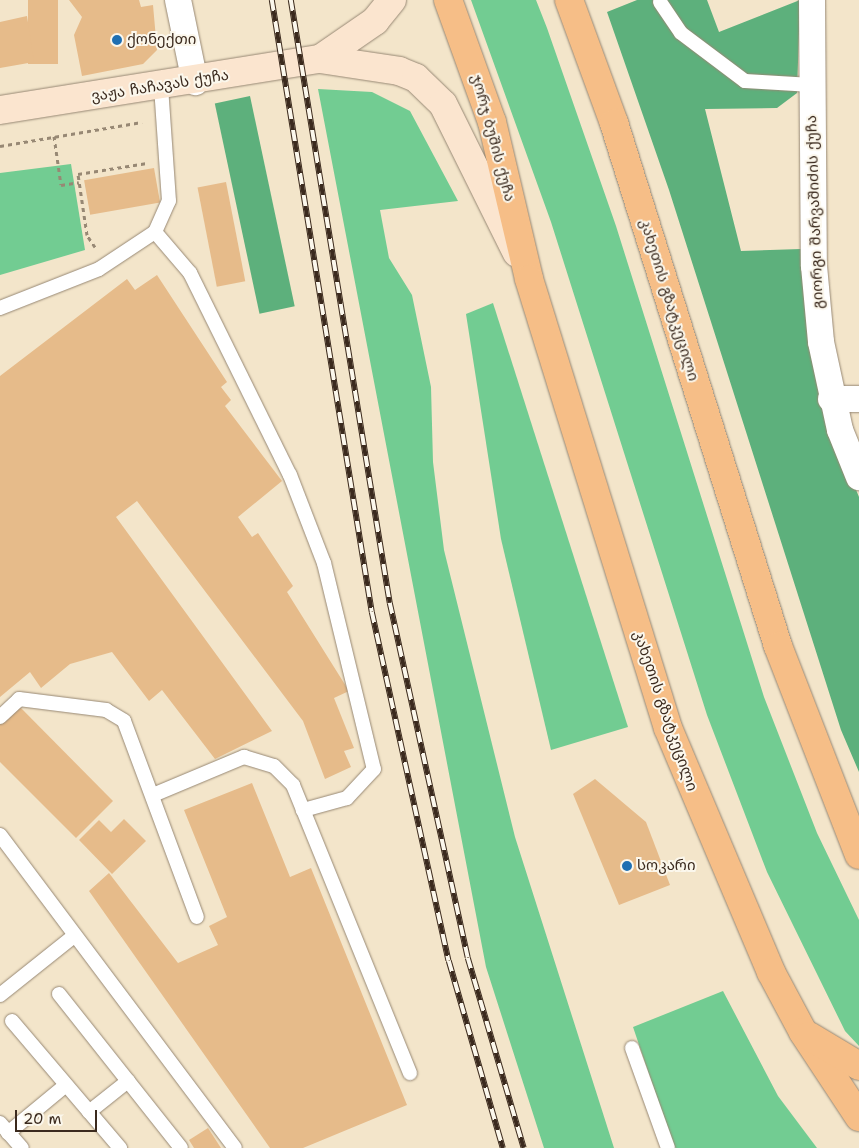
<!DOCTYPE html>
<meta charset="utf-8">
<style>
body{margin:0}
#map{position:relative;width:859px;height:1148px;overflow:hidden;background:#f3e5ca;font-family:"Shantell Sans","Noto Sans Georgian",sans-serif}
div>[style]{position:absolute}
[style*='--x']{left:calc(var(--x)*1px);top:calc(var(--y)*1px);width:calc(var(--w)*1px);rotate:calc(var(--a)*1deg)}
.green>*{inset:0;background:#72cc92}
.forest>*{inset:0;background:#5db07c;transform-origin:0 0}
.building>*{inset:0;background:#e6bb8a;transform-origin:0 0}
.path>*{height:3px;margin-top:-1.5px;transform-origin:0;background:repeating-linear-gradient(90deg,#978874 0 4px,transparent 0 8px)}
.roads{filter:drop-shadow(0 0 1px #978874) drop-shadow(0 0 1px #978874)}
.service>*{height:14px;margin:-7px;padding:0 7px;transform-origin:7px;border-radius:7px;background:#fff}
.minor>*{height:26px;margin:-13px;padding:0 13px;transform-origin:13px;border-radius:13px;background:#fff}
.secondary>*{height:28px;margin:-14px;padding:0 14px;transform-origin:14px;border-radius:14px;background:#fbe5cf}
.trunk>*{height:28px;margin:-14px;padding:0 14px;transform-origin:14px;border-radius:14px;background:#f6be87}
.rail>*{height:5.5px;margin-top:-2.75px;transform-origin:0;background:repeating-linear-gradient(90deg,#fbf7ec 0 11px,#3b2a1e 0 22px);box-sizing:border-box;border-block:1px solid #3b2a1e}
.dots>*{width:14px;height:14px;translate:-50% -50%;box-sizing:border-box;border:2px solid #fbf7ec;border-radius:50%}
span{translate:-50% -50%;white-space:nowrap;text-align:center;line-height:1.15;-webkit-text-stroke:4px #fbf7ec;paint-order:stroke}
.poi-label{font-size:15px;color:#3b2a1e}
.left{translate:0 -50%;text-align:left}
.street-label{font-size:15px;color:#3b2a1e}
.scale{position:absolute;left:15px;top:1110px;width:82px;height:22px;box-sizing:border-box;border:2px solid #3b2a1e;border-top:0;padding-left:6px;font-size:15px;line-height:18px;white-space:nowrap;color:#3b2a1e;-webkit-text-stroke:4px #fbf7ec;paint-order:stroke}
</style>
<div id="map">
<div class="green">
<div style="clip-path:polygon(471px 0,536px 0,547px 28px,616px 226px,764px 697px,817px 833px,859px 920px,859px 1046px,845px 1031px,767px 872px,707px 715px,551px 222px)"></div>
<div style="clip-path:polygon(318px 89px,372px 92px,410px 111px,458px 201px,380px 210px,389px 258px,412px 295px,431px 387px,433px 462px,444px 550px,515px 837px,614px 1148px,544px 1148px,486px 967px)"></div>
<div style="clip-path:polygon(71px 164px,85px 250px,0 275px,0 173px)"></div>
<div style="clip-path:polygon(493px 303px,628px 727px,551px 750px,501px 539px,466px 314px)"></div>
<div style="clip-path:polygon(723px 991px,778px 1096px,817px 1148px,674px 1148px,633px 1027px)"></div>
</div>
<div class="forest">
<div style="clip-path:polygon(637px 0,707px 0,719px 32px,800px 0,797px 93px,777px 108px,705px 109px,741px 251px,801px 249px,820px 402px,859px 497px,859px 772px,841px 730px,669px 190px,607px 12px)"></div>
<div style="left:250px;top:96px;width:215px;height:36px;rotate:78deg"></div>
</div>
<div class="building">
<div style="left:28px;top:0;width:30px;height:64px"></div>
<div style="clip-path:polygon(69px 0,139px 0,141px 7px,153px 5px,157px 50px,143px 64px,82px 76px,74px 35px,82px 17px)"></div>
<div style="clip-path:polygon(27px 16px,34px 62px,0 68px,0 22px)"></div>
<div style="left:154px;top:168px;width:35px;height:71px;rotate:80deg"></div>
<div style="left:226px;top:182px;width:101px;height:29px;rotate:79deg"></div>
<div style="clip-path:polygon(157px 275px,227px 382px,221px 387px,231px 400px,225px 406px,282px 481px,238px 517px,252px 537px,258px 533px,293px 586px,287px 592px,349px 691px,334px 698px,354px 748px,344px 751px,351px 767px,325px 779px,303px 721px,137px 501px,116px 517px,272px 731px,215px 759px,162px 690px,149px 701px,112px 652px,70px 664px,41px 688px,30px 672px,0 697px,0 376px,127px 279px,135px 290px)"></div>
<div style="clip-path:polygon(17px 704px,113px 801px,76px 838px,0 762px,0 720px)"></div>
<div style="clip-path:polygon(595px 779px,646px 822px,670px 885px,619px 905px,573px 794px)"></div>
<div style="clip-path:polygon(252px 783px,290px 877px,311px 868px,407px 1105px,303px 1148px,270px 1148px,89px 891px,109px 873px,178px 963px,218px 945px,209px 926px,227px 917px,184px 810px)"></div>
<div style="clip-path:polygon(124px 819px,146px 841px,112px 874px,79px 840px,99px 820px,111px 832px)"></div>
<div style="clip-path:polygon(208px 1128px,221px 1148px,194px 1148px,189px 1140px)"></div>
</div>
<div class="path">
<div style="--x:54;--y:136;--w:49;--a:81.9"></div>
<div style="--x:61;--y:185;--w:18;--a:-9"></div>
<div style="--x:0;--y:146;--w:144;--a:-9.6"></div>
<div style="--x:95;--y:247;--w:14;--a:-124"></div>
<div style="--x:87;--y:235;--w:62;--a:-98.4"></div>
<div style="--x:78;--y:174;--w:70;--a:-9.1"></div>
</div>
<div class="roads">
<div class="service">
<div style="--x:660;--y:2;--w:37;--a:56"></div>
<div style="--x:681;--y:33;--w:80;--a:36.9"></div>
<div style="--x:745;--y:81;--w:67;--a:3.4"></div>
<div style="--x:155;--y:232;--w:54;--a:49.5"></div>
<div style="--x:190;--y:273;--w:225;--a:63.7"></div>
<div style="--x:290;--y:475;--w:94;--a:68.9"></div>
<div style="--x:324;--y:563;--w:212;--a:76.4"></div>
<div style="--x:374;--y:769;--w:40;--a:133"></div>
<div style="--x:347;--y:798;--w:46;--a:164.7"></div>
<div style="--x:0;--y:308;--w:106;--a:-21.5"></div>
<div style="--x:99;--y:269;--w:67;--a:-33.5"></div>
<div style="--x:155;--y:232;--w:34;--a:-66"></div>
<div style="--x:169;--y:201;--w:113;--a:-94"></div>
<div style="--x:0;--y:717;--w:26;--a:-43"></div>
<div style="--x:19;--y:699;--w:88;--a:7.2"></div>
<div style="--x:106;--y:710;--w:21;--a:31"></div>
<div style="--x:124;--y:721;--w:209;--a:69.6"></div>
<div style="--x:153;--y:795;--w:99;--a:-22.7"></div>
<div style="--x:244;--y:757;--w:31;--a:17"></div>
<div style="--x:274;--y:766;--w:27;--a:45"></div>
<div style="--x:293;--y:785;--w:311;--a:67.9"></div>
<div style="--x:0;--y:835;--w:391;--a:53.1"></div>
<div style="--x:59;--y:994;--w:196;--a:51.6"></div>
<div style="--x:0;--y:995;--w:95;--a:-38.6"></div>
<div style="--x:12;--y:1021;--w:167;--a:49.6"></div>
<div style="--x:632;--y:1048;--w:106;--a:70.2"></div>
<div style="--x:89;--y:1112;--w:50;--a:-38.5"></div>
<div style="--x:0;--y:1123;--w:33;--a:49"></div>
<div style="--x:8;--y:1133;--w:75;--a:-39.6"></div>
</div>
<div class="minor">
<div style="--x:178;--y:0;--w:84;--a:78.3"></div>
<div style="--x:812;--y:0;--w:266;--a:89.6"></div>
<div style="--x:814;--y:266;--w:76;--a:84.7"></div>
<div style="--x:821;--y:342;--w:90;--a:77.8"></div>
<div style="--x:840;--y:430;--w:51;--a:68"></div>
<div style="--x:831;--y:399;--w:28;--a:0"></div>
</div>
<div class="secondary">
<div style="--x:320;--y:59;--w:67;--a:-34.6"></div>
<div style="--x:375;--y:21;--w:27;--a:-51"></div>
<div style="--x:0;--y:110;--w:324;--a:-9.1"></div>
<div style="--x:320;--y:59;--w:80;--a:8.6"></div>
<div style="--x:399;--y:71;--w:18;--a:22"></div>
<div style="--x:416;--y:78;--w:37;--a:44"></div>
<div style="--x:443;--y:104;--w:166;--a:63.6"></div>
</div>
<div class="trunk">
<div style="--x:448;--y:0;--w:130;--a:70.2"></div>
<div style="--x:492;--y:122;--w:161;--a:76.7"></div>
<div style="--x:529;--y:279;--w:470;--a:72.8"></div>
<div style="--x:668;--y:728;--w:265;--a:67.1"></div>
<div style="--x:771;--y:972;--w:68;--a:61.9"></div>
<div style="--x:803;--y:1032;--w:102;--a:56.6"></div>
<div style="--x:569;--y:0;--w:131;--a:69.9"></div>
<div style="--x:614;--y:123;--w:548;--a:72.59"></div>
<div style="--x:778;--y:646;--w:224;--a:68.8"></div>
<div style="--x:809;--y:1036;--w:58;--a:31"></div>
</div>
</div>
<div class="rail">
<div style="--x:272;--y:0;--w:620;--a:80.72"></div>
<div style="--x:372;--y:612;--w:357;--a:77.6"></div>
<div style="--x:449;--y:961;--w:195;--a:73.9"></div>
<div style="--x:291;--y:0;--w:611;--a:80.68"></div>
<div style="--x:390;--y:603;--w:363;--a:77.6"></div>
<div style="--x:468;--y:958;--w:198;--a:73.6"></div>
</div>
<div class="dots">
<div style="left:117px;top:40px;background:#1f6fb2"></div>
<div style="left:627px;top:866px;background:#1f6fb2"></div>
</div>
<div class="poi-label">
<span class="left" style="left:127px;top:40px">ქონექთი</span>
<span class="left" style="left:637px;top:866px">სოკარი</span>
</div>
<div class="street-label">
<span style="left:160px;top:86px;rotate:-9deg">ვაჟა ჩაჩავას ქუჩა</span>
<span style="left:493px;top:138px;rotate:75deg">ჯორჯ ბუშის ქუჩა</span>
<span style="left:815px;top:212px;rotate:-92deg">გიორგი შარვაშიძის ქუჩა</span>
<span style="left:669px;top:300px;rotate:73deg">კახეთის გზატკეცილი</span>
<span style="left:665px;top:711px;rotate:71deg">კახეთის გზატკეცილი</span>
</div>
<div class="scale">20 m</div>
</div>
